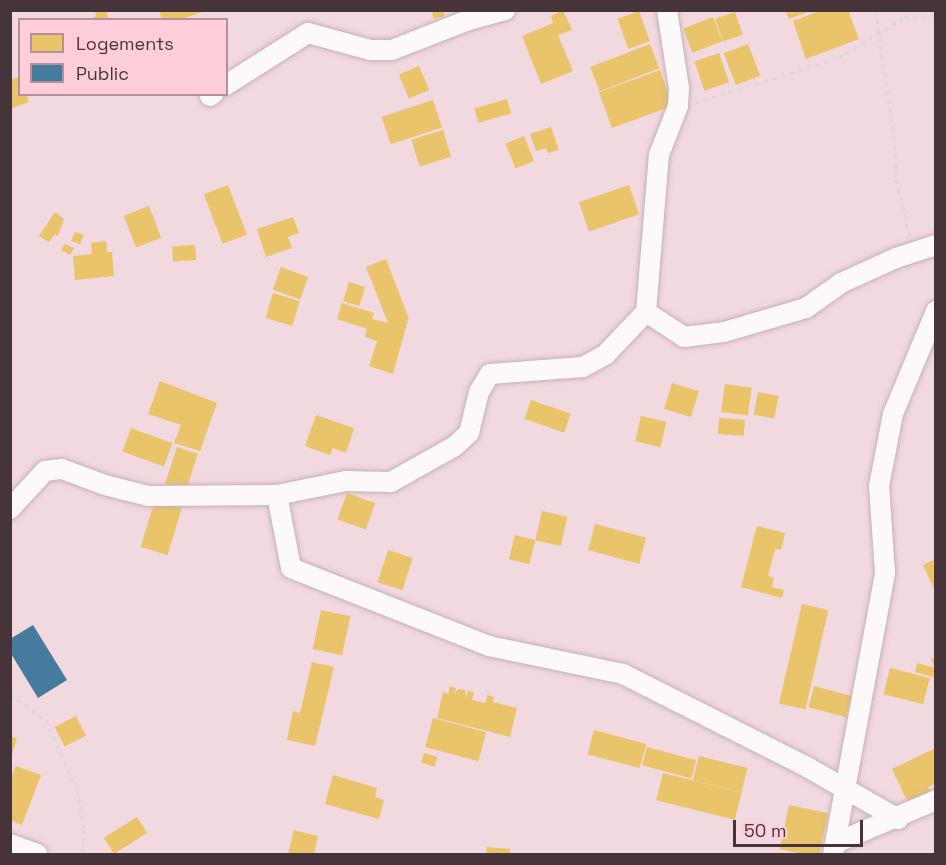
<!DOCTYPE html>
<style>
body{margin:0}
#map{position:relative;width:946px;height:865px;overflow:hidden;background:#f2d8df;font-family:"Space Grotesk",sans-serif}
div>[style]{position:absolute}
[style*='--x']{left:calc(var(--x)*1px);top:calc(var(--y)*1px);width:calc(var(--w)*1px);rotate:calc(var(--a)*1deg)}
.homes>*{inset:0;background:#e9c46a;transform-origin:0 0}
.public>*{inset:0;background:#457b9d}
.path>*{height:3px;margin-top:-1.5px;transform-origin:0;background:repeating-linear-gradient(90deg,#e0d8da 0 4.5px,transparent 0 9px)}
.roads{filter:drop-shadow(0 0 2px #c5b1b6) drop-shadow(0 0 2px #c5b1b6)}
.minor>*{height:20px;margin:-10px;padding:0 10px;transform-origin:10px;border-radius:10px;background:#fdf9fa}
span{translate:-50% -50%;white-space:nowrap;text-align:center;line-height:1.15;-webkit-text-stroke:6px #fdcdda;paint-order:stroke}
.frame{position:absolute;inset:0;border:12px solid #47343a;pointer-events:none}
.legend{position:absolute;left:18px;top:18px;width:210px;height:78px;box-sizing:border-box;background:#fdcdda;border:2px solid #b4909a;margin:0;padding:8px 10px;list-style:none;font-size:18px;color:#47343a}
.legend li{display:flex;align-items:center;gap:12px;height:30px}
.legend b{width:30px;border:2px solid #b4909a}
.scale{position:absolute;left:733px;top:820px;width:130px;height:27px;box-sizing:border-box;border:3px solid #47343a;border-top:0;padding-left:8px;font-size:18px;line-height:21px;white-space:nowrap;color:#47343a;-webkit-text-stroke:4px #fdcdda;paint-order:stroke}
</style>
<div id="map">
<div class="homes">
<div style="clip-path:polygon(95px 10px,106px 10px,109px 20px,87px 20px,96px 16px)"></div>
<div style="clip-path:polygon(159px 10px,204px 10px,204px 11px,180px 20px,162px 20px)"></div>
<div style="clip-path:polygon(431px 10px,443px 10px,445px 16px,434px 19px)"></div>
<div style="clip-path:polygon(563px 10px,572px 30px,558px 35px,573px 71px,541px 84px,522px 36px,553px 23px,551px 16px)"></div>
<div style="clip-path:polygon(785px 10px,811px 10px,811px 11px,789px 19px)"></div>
<div style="clip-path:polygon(822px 10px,848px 10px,859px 39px,806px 59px,793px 21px)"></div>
<div style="left:639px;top:11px;width:32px;height:23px;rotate:70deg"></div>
<div style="left:735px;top:12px;width:24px;height:21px;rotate:71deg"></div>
<div style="left:713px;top:17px;width:26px;height:32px;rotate:69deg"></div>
<div style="left:650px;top:44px;width:26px;height:64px;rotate:69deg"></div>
<div style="left:748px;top:44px;width:34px;height:26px;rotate:69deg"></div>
<div style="left:719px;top:53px;width:31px;height:26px;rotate:71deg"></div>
<div style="left:419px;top:66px;width:26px;height:22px;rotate:67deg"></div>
<div style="left:660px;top:70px;width:38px;height:65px;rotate:70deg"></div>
<div style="clip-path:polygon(20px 77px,20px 94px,26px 94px,29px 102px,10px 109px,10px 80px)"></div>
<div style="left:507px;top:99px;width:15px;height:34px;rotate:74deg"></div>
<div style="left:433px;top:100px;width:29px;height:54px;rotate:72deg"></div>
<div style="clip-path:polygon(551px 127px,559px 150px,548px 153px,546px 148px,536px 151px,530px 134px)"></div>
<div style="left:443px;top:130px;width:28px;height:33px;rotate:73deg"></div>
<div style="left:524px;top:136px;width:27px;height:20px;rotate:68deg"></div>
<div style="left:228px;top:185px;width:53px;height:26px;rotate:69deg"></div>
<div style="left:629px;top:185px;width:31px;height:53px;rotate:71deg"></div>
<div style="left:149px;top:206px;width:34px;height:27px;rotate:69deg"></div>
<div style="clip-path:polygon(55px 212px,64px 219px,58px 236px,55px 234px,49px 242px,39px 236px)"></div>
<div style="clip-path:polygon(293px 217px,299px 233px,288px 237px,292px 248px,266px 257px,257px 229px)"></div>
<div style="clip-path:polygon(75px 232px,84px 235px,80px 244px,71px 241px)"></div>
<div style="clip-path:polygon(106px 241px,107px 252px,112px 252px,114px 276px,75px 280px,73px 256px,92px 254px,91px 243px)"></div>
<div style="clip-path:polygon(65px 244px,74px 248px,70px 255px,61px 250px)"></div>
<div style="left:195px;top:245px;width:15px;height:23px;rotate:86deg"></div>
<div style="clip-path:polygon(386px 259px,409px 319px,398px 323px,408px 320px,393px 374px,369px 366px,377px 341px,365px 337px,367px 329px,337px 319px,342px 303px,374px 313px,372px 319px,388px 323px,366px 267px)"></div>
<div style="left:281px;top:267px;width:29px;height:24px;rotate:20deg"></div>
<div style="left:349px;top:282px;width:17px;height:20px;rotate:17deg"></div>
<div style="left:273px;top:293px;width:28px;height:26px;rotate:17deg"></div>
<div style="clip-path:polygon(160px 381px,217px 403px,200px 451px,174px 443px,181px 425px,148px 414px)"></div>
<div style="left:672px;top:383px;width:28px;height:27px;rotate:17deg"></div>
<div style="left:725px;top:384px;width:27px;height:28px;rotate:8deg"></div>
<div style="left:758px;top:392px;width:21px;height:23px;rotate:11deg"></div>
<div style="left:531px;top:400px;width:42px;height:20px;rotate:19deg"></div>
<div style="clip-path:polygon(316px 415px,354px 428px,346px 453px,333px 448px,330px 455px,305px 446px)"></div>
<div style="left:641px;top:416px;width:26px;height:26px;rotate:13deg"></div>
<div style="left:719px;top:418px;width:26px;height:16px;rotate:4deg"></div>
<div style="left:131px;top:428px;width:44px;height:25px;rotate:20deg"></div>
<div style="left:177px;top:447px;width:22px;height:39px;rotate:18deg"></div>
<div style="left:347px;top:493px;width:30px;height:28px;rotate:20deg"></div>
<div style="left:155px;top:500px;width:28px;height:49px;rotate:17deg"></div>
<div style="left:542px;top:511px;width:26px;height:30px;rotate:13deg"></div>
<div style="left:595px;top:524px;width:53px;height:27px;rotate:15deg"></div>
<div style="clip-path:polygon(757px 526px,785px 533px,781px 550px,775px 549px,768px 576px,774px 578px,772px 587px,784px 590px,782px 598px,741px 587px)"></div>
<div style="left:515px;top:535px;width:21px;height:25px;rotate:14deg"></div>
<div style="left:388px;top:550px;width:26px;height:34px;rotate:18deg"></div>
<div style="clip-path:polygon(936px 559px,936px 593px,923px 565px)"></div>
<div style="left:802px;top:604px;width:27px;height:102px;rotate:13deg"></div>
<div style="left:321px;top:610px;width:30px;height:40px;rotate:12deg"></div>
<div style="clip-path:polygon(936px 657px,936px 678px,915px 672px,917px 663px,935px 668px,931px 659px)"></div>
<div style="clip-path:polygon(312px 662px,334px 667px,315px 746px,287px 740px,293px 711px,300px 713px)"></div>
<div style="left:890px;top:668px;width:41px;height:27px;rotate:14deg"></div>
<div style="clip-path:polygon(450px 686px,456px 688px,454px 695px,458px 689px,465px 690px,466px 698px,468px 691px,474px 692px,472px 700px,486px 703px,487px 695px,494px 697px,493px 702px,517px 708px,510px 737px,437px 718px,443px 692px,448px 694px)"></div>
<div style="left:814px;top:686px;width:39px;height:22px;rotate:15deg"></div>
<div style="left:76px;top:716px;width:22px;height:24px;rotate:63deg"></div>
<div style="left:433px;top:718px;width:55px;height:30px;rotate:15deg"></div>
<div style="left:594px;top:730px;width:54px;height:25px;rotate:15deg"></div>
<div style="clip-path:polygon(10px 736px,17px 738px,11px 758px,10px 758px)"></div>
<div style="left:647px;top:747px;width:51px;height:19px;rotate:15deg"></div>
<div style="clip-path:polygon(936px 748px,936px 783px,928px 787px,932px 795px,909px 805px,892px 769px)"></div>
<div style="left:424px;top:753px;width:14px;height:10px;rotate:17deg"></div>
<div style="left:699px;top:756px;width:50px;height:25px;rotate:14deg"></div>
<div style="clip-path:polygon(16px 766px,41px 775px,22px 825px,10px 820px,10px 780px)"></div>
<div style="left:663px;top:773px;width:81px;height:28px;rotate:14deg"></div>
<div style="clip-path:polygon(333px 775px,377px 788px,375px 797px,384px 800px,379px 819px,325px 804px)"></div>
<div style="left:789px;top:805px;width:40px;height:45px;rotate:12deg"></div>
<div style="left:137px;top:817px;width:19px;height:39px;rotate:58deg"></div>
<div style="clip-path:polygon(294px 830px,318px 836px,314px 854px,288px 854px)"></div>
<div style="clip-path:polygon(487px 847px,510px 849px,510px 854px,486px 854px)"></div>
</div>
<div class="public">
<div style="clip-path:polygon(33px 625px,67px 680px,38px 698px,10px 652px,10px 639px)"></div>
</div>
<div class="path">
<div style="--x:875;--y:10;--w:127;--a:81.4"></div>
<div style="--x:894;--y:136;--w:43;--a:87.3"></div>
<div style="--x:896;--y:179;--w:59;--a:76.2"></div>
<div style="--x:695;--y:103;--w:150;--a:-17.5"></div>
<div style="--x:838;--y:58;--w:78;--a:-31.8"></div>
<div style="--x:904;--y:17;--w:32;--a:-2"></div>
<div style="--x:10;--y:694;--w:44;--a:35.8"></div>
<div style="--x:46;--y:720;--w:76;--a:65.8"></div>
<div style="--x:77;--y:789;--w:41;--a:80.1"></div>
<div style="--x:84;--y:829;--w:25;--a:92"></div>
</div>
<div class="roads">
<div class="minor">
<div style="--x:226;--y:85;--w:97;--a:-32.4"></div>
<div style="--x:308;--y:33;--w:64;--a:15.3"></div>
<div style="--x:370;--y:50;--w:22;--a:0"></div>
<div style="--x:392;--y:50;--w:79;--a:-21.4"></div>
<div style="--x:466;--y:21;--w:41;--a:-15.8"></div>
<div style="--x:210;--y:96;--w:4;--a:-34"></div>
<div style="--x:646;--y:312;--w:45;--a:33.3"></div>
<div style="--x:684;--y:337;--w:40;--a:-7.1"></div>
<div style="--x:724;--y:332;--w:85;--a:-16.3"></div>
<div style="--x:806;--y:308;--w:43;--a:-35.5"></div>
<div style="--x:841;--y:283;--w:60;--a:-24.4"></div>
<div style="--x:896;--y:258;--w:42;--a:-18"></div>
<div style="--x:277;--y:495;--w:74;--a:79.1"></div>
<div style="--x:291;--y:568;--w:213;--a:21.5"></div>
<div style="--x:489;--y:646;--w:137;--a:11.8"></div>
<div style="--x:623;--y:674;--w:206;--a:26.8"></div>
<div style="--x:807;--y:767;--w:105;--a:29.7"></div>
<div style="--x:10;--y:509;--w:52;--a:-47.4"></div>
<div style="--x:45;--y:471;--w:17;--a:-7"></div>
<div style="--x:62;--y:469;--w:46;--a:20.4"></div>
<div style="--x:105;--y:485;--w:44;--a:14.3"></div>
<div style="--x:148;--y:496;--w:129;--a:-0.4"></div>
<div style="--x:277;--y:495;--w:70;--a:-11.5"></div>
<div style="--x:346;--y:481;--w:45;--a:1.3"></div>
<div style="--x:391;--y:482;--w:73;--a:-29.4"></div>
<div style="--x:455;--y:446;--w:19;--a:-43"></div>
<div style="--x:469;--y:433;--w:42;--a:-76.3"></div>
<div style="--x:479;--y:392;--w:21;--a:-59"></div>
<div style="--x:490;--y:374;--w:93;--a:-4.3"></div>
<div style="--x:583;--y:367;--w:26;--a:-29"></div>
<div style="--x:606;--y:354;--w:58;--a:-46.4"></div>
<div style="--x:646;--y:312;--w:158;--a:-85.3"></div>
<div style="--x:659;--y:155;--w:53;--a:-68.8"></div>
<div style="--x:678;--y:106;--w:18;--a:-87"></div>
<div style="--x:679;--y:88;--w:79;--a:-98.7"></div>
<div style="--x:838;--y:842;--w:107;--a:-23.2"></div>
<div style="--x:10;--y:844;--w:29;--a:20"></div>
<div style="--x:833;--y:854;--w:286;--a:-79.5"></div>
<div style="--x:885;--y:573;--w:87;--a:-93.9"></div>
<div style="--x:879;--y:486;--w:73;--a:-79"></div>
<div style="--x:893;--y:414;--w:112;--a:-67.3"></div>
</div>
</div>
<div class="frame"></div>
<ul class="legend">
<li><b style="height:16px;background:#e9c46a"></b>Logements</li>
<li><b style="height:16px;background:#457b9d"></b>Public</li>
</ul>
<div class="scale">50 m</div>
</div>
